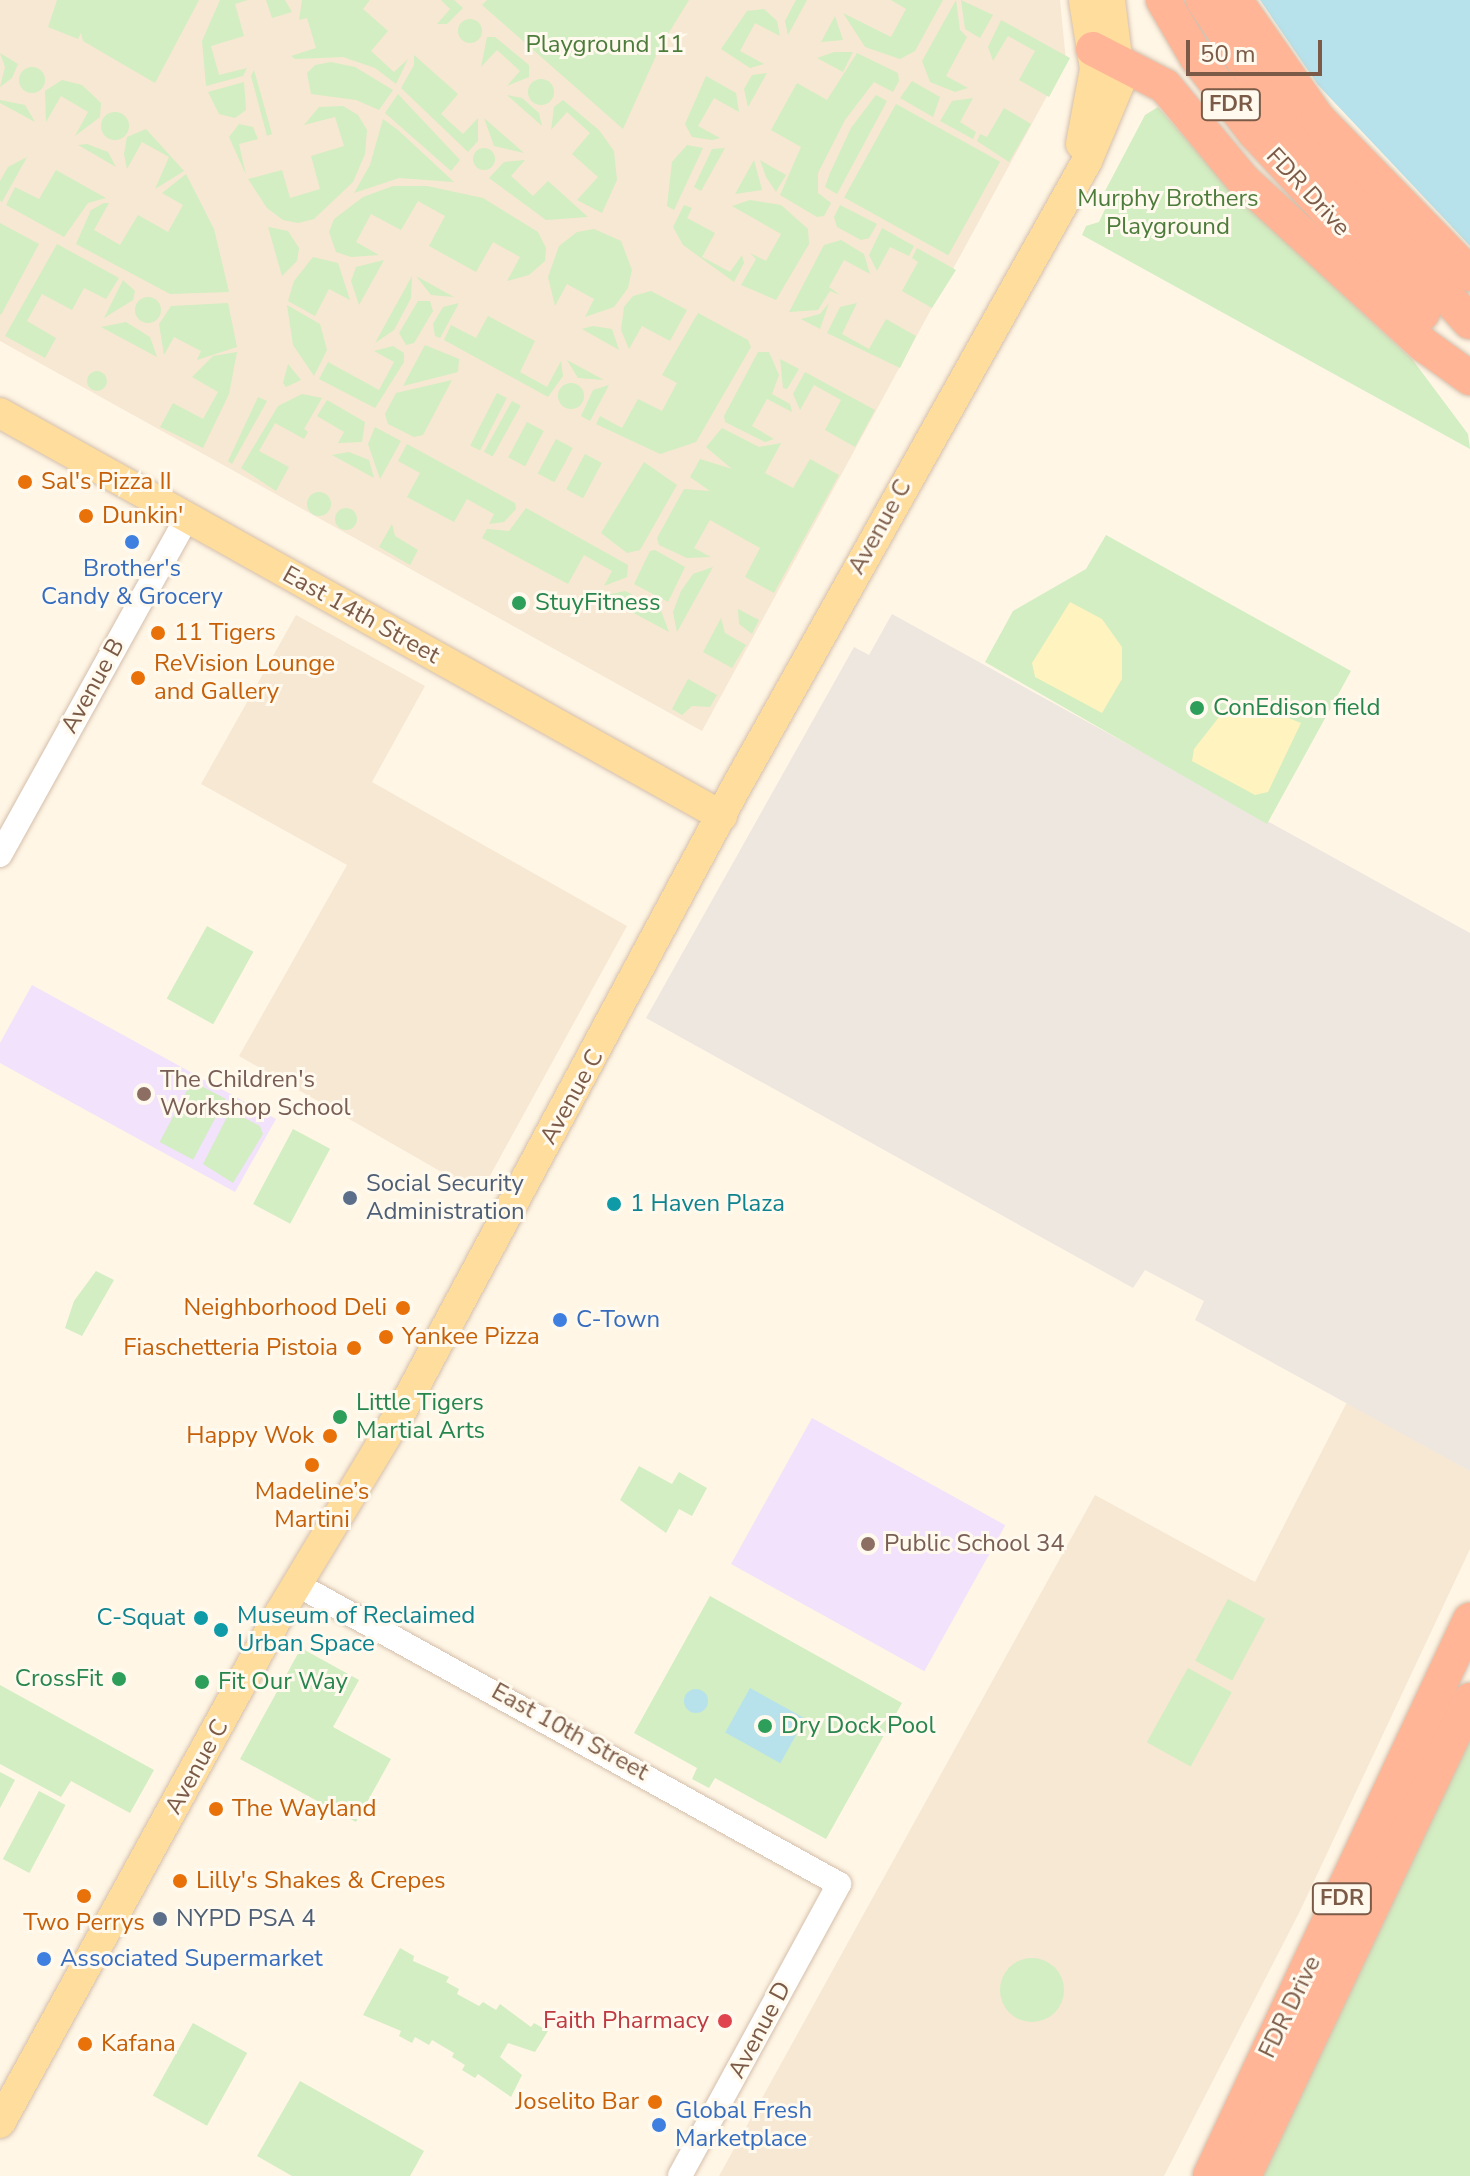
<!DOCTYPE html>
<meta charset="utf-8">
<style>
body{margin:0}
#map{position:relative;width:1470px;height:2176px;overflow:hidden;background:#fff6e5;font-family:"Nunito Sans",sans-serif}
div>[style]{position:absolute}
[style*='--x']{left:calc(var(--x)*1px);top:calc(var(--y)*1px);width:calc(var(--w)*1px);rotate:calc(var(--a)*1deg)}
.residential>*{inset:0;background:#f7e8d3}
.industrial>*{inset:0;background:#eee7e0}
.education>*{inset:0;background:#f3e2fb;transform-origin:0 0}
.green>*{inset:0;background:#d2eec2;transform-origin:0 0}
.round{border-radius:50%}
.sand>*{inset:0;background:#fff3bf}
.water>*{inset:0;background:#b7e2eb;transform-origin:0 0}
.roads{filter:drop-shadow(0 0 2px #d5bfac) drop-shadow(0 0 2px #d5bfac)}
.minor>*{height:24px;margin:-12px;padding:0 12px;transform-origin:12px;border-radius:12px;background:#fff}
.major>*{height:30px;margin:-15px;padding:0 15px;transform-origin:15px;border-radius:15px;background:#ffdd9c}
.highway>*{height:34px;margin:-17px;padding:0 17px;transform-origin:17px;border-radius:17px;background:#ffb596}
.dots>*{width:22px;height:22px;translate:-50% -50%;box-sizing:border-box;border:4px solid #fff9ee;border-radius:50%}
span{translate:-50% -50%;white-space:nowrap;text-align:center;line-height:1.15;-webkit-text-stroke:6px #fff9ee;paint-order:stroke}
.shield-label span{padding:2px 6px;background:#fff9ee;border:2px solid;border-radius:6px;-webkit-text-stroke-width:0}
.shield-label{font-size:22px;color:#7b5b47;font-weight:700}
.park-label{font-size:24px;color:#4c7c3b}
.street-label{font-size:24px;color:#7b5b47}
.food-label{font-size:24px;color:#c56008}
.left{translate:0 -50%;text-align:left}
.right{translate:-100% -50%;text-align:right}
.shop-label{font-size:24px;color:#366cbe}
.leisure-label{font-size:24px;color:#27864d}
.education-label{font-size:24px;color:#785e54}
.service-label{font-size:24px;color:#4e5e75}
.culture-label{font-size:24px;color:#0d838f}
.health-label{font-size:24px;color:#be3a42}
.scale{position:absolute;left:1186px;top:40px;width:136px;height:36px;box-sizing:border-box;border:4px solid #7b5b47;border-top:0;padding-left:10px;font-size:24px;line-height:28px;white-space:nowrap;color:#7b5b47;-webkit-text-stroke:6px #fff9ee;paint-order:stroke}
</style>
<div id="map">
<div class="residential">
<div style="clip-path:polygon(0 0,1060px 0,1066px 61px,702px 731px,0 341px)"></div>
<div style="clip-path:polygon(296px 615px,425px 686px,372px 782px,627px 926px,480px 1194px,239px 1056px,347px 865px,201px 784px)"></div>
<div style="clip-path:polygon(1347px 1402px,1470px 1471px,1470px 1549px,1300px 1911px,1164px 2176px,719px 2176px,1095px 1495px,1255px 1582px)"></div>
</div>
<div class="industrial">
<div style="clip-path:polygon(892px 614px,1470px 933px,1470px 1471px,1195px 1320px,1204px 1301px,1145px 1270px,1133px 1288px,646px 1018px,854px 647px,869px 655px)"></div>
</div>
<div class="education">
<div style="clip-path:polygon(32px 985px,276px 1119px,235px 1192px,0 1063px,0 1043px)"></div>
<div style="left:812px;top:1418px;width:221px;height:167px;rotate:29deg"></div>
</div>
<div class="green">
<div style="clip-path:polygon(57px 0,199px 0,155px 83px,83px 41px,81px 33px,78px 39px,48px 27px)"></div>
<div style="clip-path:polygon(220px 0,248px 0,235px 4px,244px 36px,211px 46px,219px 75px,247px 68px,243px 76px,206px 86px,202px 41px)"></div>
<div style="clip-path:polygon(266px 0,285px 0,292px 12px,272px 18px)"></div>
<div style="clip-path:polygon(302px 0,370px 0,363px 9px,388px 31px,371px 51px,394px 72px,408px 59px,396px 84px,375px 68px,343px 57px,295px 59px,291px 56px,316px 48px,307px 18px,299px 20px)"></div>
<div style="clip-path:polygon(441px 0,454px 0,463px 8px,447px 24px,437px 24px,450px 9px)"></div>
<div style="clip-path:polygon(487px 0,689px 0,660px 47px,623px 129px,482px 5px)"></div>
<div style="clip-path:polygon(796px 0,807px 0,788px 35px,785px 21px)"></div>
<div style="clip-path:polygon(891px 0,943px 0,915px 51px,900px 59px,865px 47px,843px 13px,891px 37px,906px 9px)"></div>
<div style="clip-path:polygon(956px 0,960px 30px,967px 37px,946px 76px,968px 88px,955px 92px,930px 82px,922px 61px)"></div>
<div style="clip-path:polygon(961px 0,993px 15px,980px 38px,965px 29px)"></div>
<div style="clip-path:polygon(764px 9px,777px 21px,780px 36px,755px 23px,740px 51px,764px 64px,750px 68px,721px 49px,747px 11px)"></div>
<div style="clip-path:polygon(835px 16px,843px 40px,821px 42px)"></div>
<div class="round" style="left:458px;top:19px;width:24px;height:24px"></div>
<div style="clip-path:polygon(1001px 20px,1070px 58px,1049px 97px,1019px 80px,1035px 51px,1008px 36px,993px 61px,988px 47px)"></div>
<div style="clip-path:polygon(487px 37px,495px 37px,529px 65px,529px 77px,507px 86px,520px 71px,497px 50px,481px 67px)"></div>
<div style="clip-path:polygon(834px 52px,853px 52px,843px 72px,817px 58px)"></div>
<div style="clip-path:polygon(0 53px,18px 64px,12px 78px,0 87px,5px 67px)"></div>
<div style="clip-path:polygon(857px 53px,898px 73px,899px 81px,893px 92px,874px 82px,845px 120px,818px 173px,818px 193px,831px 203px,824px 216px,817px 217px,780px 195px,801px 147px,771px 130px,797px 83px,827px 100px)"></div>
<div style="clip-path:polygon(414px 55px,458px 94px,441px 114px,463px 134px,478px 118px,478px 141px,468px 152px,401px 88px,414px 65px)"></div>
<div style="clip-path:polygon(331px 62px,355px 67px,393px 90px,379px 110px,356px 100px,311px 94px,307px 73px,315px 65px)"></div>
<div class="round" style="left:19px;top:67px;width:26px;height:26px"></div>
<div style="clip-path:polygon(254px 70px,272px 134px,267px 136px,251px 76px)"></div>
<div style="clip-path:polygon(767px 73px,748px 107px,744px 89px,752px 75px)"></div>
<div style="clip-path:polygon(706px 76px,736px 93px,739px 112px,714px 98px,698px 126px,720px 138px,712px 140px,692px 137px,685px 124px)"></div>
<div class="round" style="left:528px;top:79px;width:26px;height:26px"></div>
<div style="clip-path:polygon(62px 80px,82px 85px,101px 103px,100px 117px,75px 136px,88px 112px,61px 96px,46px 122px,45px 91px)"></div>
<div style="clip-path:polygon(912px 81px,940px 97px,933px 117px,900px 98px)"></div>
<div style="clip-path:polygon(244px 82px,246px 110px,235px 118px,219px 114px,208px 92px)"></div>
<div style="clip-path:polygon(398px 94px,460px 160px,451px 171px,385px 113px)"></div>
<div style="clip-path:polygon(507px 95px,522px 98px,539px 113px,542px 126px)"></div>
<div style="clip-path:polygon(876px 95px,887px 101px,837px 194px,825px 187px,830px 173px,851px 128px)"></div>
<div style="clip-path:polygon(973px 98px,960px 122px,976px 132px,973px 139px,940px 121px,952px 101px)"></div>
<div style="clip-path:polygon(0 100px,25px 105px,35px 122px,0 103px)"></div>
<div style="clip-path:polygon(563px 100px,599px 130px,614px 151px,617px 180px,602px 213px,577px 200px,598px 177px,572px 154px,590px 133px,567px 112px,551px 130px,554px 107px)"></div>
<div style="left:896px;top:104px;width:119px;height:107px;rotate:29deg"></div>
<div style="clip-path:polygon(343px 106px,358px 115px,367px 130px,365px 154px,353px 182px,314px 219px,298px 223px,283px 220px,267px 208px,248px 179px,282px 170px,290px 198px,320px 189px,311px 156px,344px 146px,335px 117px,304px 125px,319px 107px)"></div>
<div style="clip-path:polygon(1158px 107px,1232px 191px,1412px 359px,1468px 434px,1470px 449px,1082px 235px,1086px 226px,1099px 222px,1107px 205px,1105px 191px,1145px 115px)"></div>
<div style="clip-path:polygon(1004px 108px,1031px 124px,1009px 162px,977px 141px,980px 134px,987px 137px)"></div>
<div class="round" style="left:101px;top:112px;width:28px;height:28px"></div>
<div style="clip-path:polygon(484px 118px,524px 153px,494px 146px)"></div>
<div style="clip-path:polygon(383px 119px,398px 130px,454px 182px,399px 178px,354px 193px,370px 165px)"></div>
<div style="clip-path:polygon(239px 124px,253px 127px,258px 139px,239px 144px,246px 175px,229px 137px)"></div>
<div style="clip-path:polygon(146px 129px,184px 171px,155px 189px,169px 157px,142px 142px,127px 169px,124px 154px,127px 137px)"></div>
<div style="clip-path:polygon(87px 144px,108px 152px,116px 167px,78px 145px)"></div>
<div style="clip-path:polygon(687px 145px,703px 148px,674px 210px,667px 206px,672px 162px)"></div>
<div style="clip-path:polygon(725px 148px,701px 191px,694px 187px,712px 149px)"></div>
<div class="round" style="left:473px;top:148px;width:22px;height:22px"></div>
<div style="clip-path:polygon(27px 157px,2px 202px,0 201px,0 181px,8px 167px)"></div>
<div style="clip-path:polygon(525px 160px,511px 176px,533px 196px,548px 181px,588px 217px,546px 220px,489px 178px,504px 162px)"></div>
<div style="clip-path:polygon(754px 160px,762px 190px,735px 194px)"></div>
<div style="clip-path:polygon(760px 160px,786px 175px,776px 192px,766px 177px)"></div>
<div style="clip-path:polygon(56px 170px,106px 198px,88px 203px,64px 237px,6px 205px,15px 187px,39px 199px)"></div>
<div style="clip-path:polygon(186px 174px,214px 229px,229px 292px,170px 294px,76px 244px,91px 210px,104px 203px,109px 203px,94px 230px,120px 245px,138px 215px,168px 232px,183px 205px,162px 193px)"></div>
<div style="clip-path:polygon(393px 186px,427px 186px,483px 198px,538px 232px,546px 248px,545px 261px,529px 275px,507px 281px,520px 257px,493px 242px,476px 272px,429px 246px,445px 216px,418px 201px,401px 230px,371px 214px,356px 242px,379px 255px,351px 257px,336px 252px,329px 232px,334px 219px,363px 197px)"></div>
<div style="clip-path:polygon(750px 200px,781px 205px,808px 229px,809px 244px,776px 300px,741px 285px,756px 259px,750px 253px,766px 261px,781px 234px,732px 206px)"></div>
<div style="clip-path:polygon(684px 205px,692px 208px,687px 218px,715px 233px,702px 257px,730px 272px,742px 255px,744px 263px,734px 282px,683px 245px,673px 227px)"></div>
<div style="clip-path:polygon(840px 205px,877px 224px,869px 238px,861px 240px,837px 227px,834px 217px)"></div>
<div style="clip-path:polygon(0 223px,39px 244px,1px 315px,0 314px)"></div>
<div style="clip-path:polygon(268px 227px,288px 231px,299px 248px,297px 261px,282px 276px)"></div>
<div style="clip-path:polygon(882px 228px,914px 246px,909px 256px,890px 247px,877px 271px,869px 255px)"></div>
<div style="clip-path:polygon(594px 229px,621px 241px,632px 270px,628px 288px,614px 307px,585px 317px,594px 299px,567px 284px,555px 306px,548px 277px,559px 246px,577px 232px)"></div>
<div style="clip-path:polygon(841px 240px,864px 254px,870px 274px,844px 260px,829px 287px,840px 295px,830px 291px,818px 310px,789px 312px,824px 245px)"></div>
<div style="clip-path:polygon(57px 244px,119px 278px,106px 299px,84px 288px,72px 310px,42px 294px,27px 321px,56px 338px,45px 358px,5px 336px)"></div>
<div style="clip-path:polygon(917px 248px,956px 270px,932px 308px,902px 291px,918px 262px,912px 258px)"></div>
<div style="clip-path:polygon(313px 257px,338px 263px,350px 300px,329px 289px,315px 316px,288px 301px,294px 281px)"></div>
<div style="clip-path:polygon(384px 260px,359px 305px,351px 281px,356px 267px)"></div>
<div style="clip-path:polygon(412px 276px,411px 298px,394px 330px,375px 343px)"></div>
<div style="clip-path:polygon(416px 276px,454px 297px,431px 295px)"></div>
<div style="clip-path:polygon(123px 280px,135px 291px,133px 300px,104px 318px)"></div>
<div style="clip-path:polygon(651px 291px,687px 310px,670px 341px,642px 326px,629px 349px,621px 330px,624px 307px,633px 296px)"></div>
<div class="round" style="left:135px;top:297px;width:26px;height:26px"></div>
<div style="clip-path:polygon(418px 301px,430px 301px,433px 311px,414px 343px,406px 345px,399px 333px)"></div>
<div style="clip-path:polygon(228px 303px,237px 347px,197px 360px,201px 351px,174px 337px,164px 355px,159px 324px,171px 306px)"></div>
<div style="clip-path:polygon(459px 303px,440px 338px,435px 336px,433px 324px,443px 307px)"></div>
<div style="clip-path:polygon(829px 303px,820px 329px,801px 319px,820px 314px)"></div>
<div style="clip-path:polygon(857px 303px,842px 334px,869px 349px,886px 319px,916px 336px,900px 368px,827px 333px,840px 307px)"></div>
<div style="clip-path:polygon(287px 305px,320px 324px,327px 350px,314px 376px,293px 345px)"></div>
<div style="clip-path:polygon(698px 313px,748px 340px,751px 347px,696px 442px,660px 454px,596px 424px,600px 416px,622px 428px,638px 399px,662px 411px,677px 383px,662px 375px)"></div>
<div style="clip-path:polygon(488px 316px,535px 341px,520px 372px,547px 387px,561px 361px,563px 376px,548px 397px,444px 340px,451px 325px,476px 338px)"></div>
<div style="clip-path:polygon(126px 322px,150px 337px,157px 357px,101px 327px)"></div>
<div style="clip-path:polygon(593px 326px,612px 329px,619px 350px,582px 329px)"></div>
<div style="clip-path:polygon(425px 345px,459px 359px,458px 372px,403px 386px)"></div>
<div style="clip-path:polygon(393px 346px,404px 353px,404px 362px,375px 408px,319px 379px,328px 362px,379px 390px,394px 362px,374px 351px)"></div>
<div style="clip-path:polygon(237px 352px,229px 394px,203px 448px,160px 427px,173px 403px,203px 419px,218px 392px,192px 377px,213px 356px)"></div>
<div style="clip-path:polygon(758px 352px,769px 352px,779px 375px,772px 394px,790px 404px,792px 412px,767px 399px,752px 426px,774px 439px,765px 442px,725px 422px,724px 416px)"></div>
<div style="clip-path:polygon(780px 359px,799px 369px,787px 389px,783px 388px)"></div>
<div style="clip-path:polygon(567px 360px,604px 380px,578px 378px)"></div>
<div style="clip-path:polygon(288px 364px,301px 380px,286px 387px,283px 383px)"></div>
<div class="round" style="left:87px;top:371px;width:20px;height:20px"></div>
<div style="clip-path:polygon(805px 372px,875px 410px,855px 447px,825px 430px,841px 400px,814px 385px,800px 410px,793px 394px)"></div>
<div style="clip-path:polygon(452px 380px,423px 435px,414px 437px,388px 424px,385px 414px,396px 393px)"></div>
<div class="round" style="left:558px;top:383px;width:26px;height:26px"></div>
<div style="clip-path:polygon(609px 385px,590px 421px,581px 416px,593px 390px)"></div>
<div style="left:497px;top:393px;width:11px;height:59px;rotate:27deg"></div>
<div style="clip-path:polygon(302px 394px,322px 398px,304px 429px,308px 432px,304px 439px,275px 423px,259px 451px,289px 467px,276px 491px,241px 468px,278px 406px)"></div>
<div style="clip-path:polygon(258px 397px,267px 401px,232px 464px,228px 461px)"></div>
<div style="clip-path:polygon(327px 400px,365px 422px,362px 442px,338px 443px,344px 432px,317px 416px)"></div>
<div style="left:512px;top:401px;width:10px;height:58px;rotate:29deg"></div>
<div style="left:527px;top:422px;width:19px;height:40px;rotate:28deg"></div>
<div style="clip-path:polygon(375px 427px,401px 441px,380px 479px,368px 444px)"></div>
<div style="clip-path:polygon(722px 428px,759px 447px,781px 443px,765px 473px,793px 488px,810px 459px,839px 475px,774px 593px,745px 577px,760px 548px,710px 520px,694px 548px,711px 557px,687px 558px,659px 545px,657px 538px,684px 489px,710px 491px,690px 477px,700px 459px,732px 469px,706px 447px)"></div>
<div style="left:556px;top:439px;width:19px;height:39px;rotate:28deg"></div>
<div style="clip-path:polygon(407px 444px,515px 503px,516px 509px,504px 522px,489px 524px,494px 514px,467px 499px,454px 522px,407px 497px,420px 473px,398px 461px)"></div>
<div style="clip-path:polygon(349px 452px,369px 460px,374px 478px,332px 455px)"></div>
<div style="left:585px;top:454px;width:19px;height:40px;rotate:28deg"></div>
<div style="clip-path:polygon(644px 462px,677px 485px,640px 550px,627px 553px,601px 533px)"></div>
<div class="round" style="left:307px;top:492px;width:24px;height:24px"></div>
<div class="round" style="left:335px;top:508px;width:22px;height:22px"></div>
<div style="clip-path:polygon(526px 508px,628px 565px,627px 577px,604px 586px,612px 571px,584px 555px,568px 584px,482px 538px,487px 529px,509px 531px)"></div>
<div style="clip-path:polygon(392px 524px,395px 536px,418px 550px,410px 565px,379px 547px)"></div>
<div style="clip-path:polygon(1106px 535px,1351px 671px,1267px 824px,985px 662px,1013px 611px,1086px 569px)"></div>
<div style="clip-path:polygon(655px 550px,685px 567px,668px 602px,634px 584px,650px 551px)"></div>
<div style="clip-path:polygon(713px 567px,677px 632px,673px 612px,681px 591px,693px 574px)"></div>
<div style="clip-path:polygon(625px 591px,660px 608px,669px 632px,602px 596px)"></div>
<div style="clip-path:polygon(738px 609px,759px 620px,752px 634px,739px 624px)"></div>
<div style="clip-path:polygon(721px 618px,725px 633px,746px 645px,732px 668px,703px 652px)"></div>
<div style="clip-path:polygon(688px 679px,717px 695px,710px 707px,692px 706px,682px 715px,672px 709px)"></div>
<div style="left:207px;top:926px;width:53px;height:83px;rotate:29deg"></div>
<div style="left:192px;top:1081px;width:38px;height:69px;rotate:28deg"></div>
<div style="clip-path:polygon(235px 1113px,260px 1126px,263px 1134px,233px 1183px,203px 1164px,227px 1117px)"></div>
<div style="left:293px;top:1129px;width:42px;height:85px;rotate:28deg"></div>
<div style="clip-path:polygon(96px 1271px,114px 1280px,82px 1336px,65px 1328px,74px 1301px)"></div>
<div style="clip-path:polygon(639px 1466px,672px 1484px,679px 1472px,707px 1488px,692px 1516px,679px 1509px,666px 1533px,620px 1500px)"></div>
<div style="clip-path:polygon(710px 1596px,902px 1703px,826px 1839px,715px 1778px,709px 1788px,692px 1779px,697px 1768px,634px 1733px)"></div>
<div style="left:1228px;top:1599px;width:42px;height:70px;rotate:28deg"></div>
<div style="clip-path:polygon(301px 1648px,359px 1680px,333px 1727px,391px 1759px,356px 1822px,240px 1759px)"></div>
<div style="left:1188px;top:1668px;width:50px;height:85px;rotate:29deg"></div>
<div style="clip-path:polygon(0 1685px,154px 1770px,130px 1813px,71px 1781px,61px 1797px,0 1764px)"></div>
<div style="clip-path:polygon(1470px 1735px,1470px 2176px,1258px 2176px)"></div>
<div style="clip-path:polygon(0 1772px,15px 1780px,0 1808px)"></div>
<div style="left:39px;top:1791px;width:30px;height:77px;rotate:28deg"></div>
<div style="clip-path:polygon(400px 1948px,414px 1956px,413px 1961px,449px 1977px,446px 1982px,459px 1989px,457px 1994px,479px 2006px,483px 2002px,496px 2010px,500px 2004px,531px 2027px,534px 2023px,548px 2031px,535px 2052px,508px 2043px,500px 2057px,522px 2075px,511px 2097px,478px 2074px,475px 2078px,462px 2070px,465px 2065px,452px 2057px,454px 2053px,432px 2040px,429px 2045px,415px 2037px,412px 2043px,399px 2036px,401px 2031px,363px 2015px)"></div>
<div class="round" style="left:1000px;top:1958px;width:64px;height:64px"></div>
<div style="left:193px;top:2023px;width:62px;height:83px;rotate:29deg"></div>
<div style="clip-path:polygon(300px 2081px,424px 2151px,410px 2176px,292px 2176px,257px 2156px)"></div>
</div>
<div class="sand">
<div style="clip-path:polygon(1070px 602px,1102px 619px,1122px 647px,1122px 679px,1102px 713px,1035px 677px,1032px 663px)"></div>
<div style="clip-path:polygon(1251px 703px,1301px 723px,1268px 792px,1255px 795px,1192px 761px,1194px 749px,1219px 717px)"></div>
</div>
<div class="water">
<div style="clip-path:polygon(1260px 0,1470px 0,1470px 246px,1318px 85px)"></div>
<div style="left:750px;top:1688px;width:63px;height:51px;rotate:29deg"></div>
<div class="round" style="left:684px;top:1689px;width:24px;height:24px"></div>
</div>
<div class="roads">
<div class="minor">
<div style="--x:0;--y:855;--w:386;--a:-61"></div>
<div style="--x:298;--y:1585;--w:618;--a:28.93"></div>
<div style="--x:839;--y:1884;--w:332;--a:118.6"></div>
</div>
<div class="major">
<div style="--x:1081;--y:144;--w:76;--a:-79.4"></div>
<div style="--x:1095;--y:69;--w:70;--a:-99.1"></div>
<div style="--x:0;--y:413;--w:827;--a:29.17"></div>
<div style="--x:0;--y:2123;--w:584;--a:-61.24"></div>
<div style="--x:281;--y:1611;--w:235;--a:-59"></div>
<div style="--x:402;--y:1410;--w:705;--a:-61.8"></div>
<div style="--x:735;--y:789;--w:720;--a:-60.73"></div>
<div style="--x:1087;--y:161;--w:86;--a:-67.3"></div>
<div style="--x:1120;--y:82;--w:83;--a:-97"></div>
</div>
<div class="highway">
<div style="--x:1163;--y:0;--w:67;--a:59.6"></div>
<div style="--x:1197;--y:58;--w:95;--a:52.3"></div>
<div style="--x:1255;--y:133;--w:246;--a:47.1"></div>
<div style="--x:1203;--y:0;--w:119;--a:56.3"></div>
<div style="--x:1269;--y:99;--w:300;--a:48"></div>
<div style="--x:1235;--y:0;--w:145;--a:55.1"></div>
<div style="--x:1318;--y:119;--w:217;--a:45.6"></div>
<div style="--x:1093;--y:49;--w:81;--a:27.2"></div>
<div style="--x:1165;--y:86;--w:122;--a:50.3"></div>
<div style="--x:1243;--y:180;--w:245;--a:42.4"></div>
<div style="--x:1424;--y:345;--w:57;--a:35.7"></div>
<div style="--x:1210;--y:2176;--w:614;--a:-64.94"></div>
<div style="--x:1244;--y:2176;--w:527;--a:-64.6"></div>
</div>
</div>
<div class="dots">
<div style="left:25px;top:482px;background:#e8710a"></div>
<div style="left:86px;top:516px;background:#e8710a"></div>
<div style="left:132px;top:542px;background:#3f7fe0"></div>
<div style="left:519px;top:603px;background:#2e9e5b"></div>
<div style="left:158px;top:633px;background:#e8710a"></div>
<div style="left:138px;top:678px;background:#e8710a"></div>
<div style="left:1197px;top:708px;background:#2e9e5b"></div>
<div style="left:144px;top:1094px;background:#8d6e63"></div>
<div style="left:350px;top:1198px;background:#5c6f8a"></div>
<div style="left:614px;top:1204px;background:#0f9aa8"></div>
<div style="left:403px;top:1308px;background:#e8710a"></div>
<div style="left:560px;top:1320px;background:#3f7fe0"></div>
<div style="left:386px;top:1337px;background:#e8710a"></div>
<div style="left:354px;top:1348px;background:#e8710a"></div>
<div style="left:340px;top:1417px;background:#2e9e5b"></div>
<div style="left:330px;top:1436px;background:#e8710a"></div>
<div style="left:312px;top:1465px;background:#e8710a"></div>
<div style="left:868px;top:1544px;background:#8d6e63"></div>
<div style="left:201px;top:1618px;background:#0f9aa8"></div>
<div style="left:221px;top:1630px;background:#0f9aa8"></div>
<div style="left:119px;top:1679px;background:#2e9e5b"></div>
<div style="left:202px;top:1682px;background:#2e9e5b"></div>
<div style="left:765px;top:1726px;background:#2e9e5b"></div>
<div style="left:216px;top:1809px;background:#e8710a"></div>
<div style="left:180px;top:1881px;background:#e8710a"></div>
<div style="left:84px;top:1896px;background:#e8710a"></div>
<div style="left:160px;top:1919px;background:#5c6f8a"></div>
<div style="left:44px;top:1959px;background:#3f7fe0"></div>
<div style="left:725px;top:2021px;background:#e0444e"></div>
<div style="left:85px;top:2044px;background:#e8710a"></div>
<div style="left:655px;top:2102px;background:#e8710a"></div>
<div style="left:659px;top:2125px;background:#3f7fe0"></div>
</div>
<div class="shield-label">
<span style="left:1231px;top:105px">FDR</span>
<span style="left:1342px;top:1899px">FDR</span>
</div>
<div class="park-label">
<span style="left:605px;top:45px">Playground 11</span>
<span style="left:1168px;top:213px">Murphy Brothers<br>Playground</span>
</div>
<div class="street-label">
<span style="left:1308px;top:192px;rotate:47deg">FDR Drive</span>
<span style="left:880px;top:527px;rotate:-61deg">Avenue C</span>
<span style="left:361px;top:615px;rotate:29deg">East 14th Street</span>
<span style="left:93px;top:686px;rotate:-61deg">Avenue B</span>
<span style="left:572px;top:1097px;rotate:-61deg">Avenue C</span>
<span style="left:570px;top:1732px;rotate:29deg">East 10th Street</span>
<span style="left:197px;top:1767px;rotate:-61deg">Avenue C</span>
<span style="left:1290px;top:2007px;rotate:-64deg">FDR Drive</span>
<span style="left:760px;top:2030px;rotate:-62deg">Avenue D</span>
</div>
<div class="food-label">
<span class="left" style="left:41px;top:482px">Sal's Pizza II</span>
<span class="left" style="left:102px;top:516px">Dunkin'</span>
<span class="left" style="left:174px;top:633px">11 Tigers</span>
<span class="left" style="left:154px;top:678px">ReVision Lounge<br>and Gallery</span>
<span class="right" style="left:387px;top:1308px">Neighborhood Deli</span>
<span class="left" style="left:402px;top:1337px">Yankee Pizza</span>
<span class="right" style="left:338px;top:1348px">Fiaschetteria Pistoia</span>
<span class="right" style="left:314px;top:1436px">Happy Wok</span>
<span style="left:312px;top:1506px">Madeline’s<br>Martini</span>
<span class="left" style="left:232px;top:1809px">The Wayland</span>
<span class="left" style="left:196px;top:1881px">Lilly's Shakes &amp; Crepes</span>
<span style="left:84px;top:1923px">Two Perrys</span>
<span class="left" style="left:101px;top:2044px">Kafana</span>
<span class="right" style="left:639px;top:2102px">Joselito Bar</span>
</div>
<div class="shop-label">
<span style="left:132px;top:583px">Brother's<br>Candy &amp; Grocery</span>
<span class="left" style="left:576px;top:1320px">C-Town</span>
<span class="left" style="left:60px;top:1959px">Associated Supermarket</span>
<span class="left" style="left:675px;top:2125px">Global Fresh<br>Marketplace</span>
</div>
<div class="leisure-label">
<span class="left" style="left:535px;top:603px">StuyFitness</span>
<span class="left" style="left:1213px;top:708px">ConEdison field</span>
<span class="left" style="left:356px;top:1417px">Little Tigers<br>Martial Arts</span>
<span class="right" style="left:103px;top:1679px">CrossFit</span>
<span class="left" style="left:218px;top:1682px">Fit Our Way</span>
<span class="left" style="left:781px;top:1726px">Dry Dock Pool</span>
</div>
<div class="education-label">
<span class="left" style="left:160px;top:1094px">The Children's<br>Workshop School</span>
<span class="left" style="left:884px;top:1544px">Public School 34</span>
</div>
<div class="service-label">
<span class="left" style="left:366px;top:1198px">Social Security<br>Administration</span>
<span class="left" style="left:176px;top:1919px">NYPD PSA 4</span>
</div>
<div class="culture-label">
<span class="left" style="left:630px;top:1204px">1 Haven Plaza</span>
<span class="left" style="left:237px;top:1630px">Museum of Reclaimed<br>Urban Space</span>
<span class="right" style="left:185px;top:1618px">C-Squat</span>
</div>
<div class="health-label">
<span class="right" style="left:709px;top:2021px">Faith Pharmacy</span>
</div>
<div class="scale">50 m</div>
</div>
